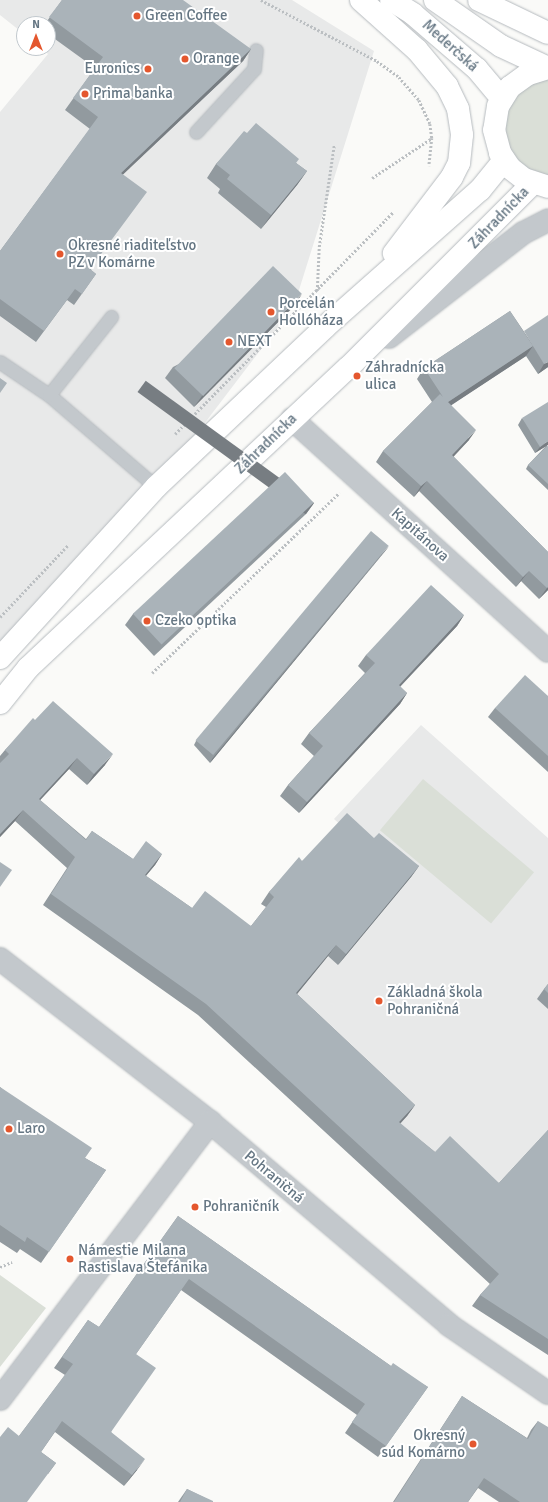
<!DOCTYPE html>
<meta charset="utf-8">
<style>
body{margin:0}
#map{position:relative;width:548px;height:1502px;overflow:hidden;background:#fafaf8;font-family:Signika,sans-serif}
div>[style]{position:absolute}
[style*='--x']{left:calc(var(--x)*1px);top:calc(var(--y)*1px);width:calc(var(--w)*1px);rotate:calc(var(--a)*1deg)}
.built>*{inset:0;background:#e8e9e9}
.green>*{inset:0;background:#dadfd7;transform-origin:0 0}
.path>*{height:2.5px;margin-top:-1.25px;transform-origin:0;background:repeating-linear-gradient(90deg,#bbbfc2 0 2px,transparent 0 4px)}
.roads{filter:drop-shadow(0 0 1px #b5babe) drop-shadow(0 0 1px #b5babe)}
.service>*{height:13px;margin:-6.5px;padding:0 6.5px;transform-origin:6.5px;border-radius:6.5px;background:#c3c8cc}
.minor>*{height:22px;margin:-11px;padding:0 11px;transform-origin:11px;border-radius:11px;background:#c3c8cc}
.primary>*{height:22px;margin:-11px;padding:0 11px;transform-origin:11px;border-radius:11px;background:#fff}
.wall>*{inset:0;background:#929a9f}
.shaded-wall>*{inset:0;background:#777d82;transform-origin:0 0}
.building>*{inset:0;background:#aab3b9;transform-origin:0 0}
.dots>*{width:11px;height:11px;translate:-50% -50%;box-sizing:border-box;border:2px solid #fff;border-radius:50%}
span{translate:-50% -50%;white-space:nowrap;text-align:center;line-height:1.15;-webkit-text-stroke:4px #fff;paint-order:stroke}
.poi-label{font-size:15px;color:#657683}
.left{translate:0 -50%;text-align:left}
.right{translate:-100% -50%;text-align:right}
.street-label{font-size:15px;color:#657683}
.north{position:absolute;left:16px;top:16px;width:40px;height:40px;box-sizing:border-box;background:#fff;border:1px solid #c1c8cd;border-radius:50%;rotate:0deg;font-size:11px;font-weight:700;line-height:16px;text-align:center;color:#657683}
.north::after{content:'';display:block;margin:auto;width:14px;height:18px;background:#e4572e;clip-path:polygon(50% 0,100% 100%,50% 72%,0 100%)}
</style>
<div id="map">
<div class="built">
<div style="clip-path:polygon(0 0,292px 0,374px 51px,294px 306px,156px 487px,0 659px,0 112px,48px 54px,41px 48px,48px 48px,48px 24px,24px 24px,24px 34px,0 15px)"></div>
<div style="clip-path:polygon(421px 725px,548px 838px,548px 1222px,491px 1286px,258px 943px,352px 835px,334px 819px)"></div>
</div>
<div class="green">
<div style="clip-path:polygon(548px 78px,548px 176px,531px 171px,517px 160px,508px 146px,504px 129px,509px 104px,527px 85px)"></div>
<div style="left:423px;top:779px;width:145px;height:67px;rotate:40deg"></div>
<div style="clip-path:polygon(0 1275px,46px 1308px,0 1367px)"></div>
</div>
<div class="path">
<div style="--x:261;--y:0;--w:131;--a:27.7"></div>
<div style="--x:377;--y:61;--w:27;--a:36"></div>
<div style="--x:399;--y:77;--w:30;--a:49"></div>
<div style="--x:419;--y:100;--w:26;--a:65"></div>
<div style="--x:430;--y:124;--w:14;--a:82"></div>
<div style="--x:432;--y:138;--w:28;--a:96"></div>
<div style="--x:372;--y:178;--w:72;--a:-33.7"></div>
<div style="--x:317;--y:291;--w:44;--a:-87.4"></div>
<div style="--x:319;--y:247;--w:103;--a:-81.6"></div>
<div style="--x:175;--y:434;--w:311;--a:-45.5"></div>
<div style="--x:0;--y:617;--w:100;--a:-46.6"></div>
<div style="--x:152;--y:673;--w:260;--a:-43.9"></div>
<div style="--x:0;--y:1267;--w:13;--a:-23"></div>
</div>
<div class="roads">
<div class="service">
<div style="--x:196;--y:132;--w:86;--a:-47.4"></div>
<div style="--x:254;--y:69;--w:19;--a:-84"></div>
<div style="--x:0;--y:362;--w:59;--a:34"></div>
<div style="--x:49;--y:395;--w:141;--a:40.7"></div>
<div style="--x:49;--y:395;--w:100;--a:-51.5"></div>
</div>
<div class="minor">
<div style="--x:389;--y:337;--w:170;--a:-37.8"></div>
<div style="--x:523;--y:233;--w:28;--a:-27"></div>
<div style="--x:292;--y:419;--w:345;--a:42.2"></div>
<div style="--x:0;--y:959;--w:266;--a:37.8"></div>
<div style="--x:210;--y:1122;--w:314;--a:40.3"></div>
<div style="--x:449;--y:1325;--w:120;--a:34.5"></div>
<div style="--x:0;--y:1399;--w:348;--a:-52.8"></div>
</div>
<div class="primary">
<div style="--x:361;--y:0;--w:75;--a:41.8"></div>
<div style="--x:417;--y:50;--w:47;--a:50.2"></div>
<div style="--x:447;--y:86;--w:25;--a:64"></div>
<div style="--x:458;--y:109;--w:26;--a:81"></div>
<div style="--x:462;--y:135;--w:28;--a:96"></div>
<div style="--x:459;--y:163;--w:16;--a:117"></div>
<div style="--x:452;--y:177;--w:96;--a:127.3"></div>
<div style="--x:391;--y:0;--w:26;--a:32"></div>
<div style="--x:413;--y:14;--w:84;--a:40.7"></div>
<div style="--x:477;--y:69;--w:39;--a:50"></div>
<div style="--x:435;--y:0;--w:80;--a:34.9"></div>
<div style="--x:501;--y:46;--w:52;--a:25.1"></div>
<div style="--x:479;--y:0;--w:76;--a:25.6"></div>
<div style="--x:548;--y:68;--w:21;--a:163"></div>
<div style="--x:528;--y:74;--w:22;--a:144"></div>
<div style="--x:510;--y:87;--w:22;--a:122"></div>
<div style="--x:498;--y:106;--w:24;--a:99"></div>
<div style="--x:494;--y:130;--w:24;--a:75"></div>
<div style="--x:500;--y:153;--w:18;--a:56"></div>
<div style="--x:510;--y:168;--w:18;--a:38"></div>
<div style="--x:524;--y:179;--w:25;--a:18"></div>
<div style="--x:0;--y:658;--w:231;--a:-47.6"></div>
<div style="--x:156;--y:487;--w:233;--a:-43.4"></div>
<div style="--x:325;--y:327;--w:207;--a:-41.5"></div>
<div style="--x:480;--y:190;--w:38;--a:-51"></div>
<div style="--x:0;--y:703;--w:45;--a:-51.3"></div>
<div style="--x:28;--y:668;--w:439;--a:-43.2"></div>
<div style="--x:348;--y:368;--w:262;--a:-45"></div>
</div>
</div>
<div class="wall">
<div style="clip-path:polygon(62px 0,251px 49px,243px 61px,123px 174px,91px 270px,96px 274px,74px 305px,67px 300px,36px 342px,0 316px,0 251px,90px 129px,65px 110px,95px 68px,48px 34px,48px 24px,45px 24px)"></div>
<div style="clip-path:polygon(247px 133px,296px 163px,307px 171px,297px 185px,261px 229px,218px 193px,220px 189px,207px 178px,216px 164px)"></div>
<div style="clip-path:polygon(294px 306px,194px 407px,165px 378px,173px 367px)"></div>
<div style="clip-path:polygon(510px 311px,548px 367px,538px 374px,526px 356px,451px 405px,469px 440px,453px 456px,548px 552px,548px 590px,539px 599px,521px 581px,516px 587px,419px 491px,414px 497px,376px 462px,383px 451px,432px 402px,417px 379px,424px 368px)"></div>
<div style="clip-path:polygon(522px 418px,548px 447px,548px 490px,526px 469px,528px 465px,546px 446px,535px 453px,518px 425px)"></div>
<div style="clip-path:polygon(314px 503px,306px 514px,154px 656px,125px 625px,133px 614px)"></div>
<div style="clip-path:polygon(389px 546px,386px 550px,210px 763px,194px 745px,196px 741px)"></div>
<div style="clip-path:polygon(464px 615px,457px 626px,400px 687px,407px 693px,400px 704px,299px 813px,280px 796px,288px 785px,314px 756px,301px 744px,309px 733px,365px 673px,358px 666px,366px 655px)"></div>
<div style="clip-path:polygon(548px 696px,548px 772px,488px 717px,495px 708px)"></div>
<div style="clip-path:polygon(35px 720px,105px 765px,87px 785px,69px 769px,40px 800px,86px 839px,92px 831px,133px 859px,162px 854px,155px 865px,146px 876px,192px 908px,251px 926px,266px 907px,261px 904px,269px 892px,302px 861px,374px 838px,419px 866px,411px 877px,338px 965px,328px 956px,297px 994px,415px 1105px,407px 1116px,400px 1124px,435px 1152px,499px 1183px,548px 1130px,548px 1355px,472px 1306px,480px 1295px,490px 1284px,198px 1015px,43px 905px,67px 868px,15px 821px,0 837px,0 756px,5px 750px)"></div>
<div style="clip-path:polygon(548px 984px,548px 1009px,537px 999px,544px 989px)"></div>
<div style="clip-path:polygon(0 1087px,85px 1158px,106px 1170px,41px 1263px,20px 1249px,17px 1253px,0 1242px)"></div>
<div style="clip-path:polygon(178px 1216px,391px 1366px,428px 1387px,378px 1457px,345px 1433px,357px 1415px,181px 1290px,136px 1354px,111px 1432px,137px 1470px,124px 1486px,55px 1432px,41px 1452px,56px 1463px,48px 1474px,19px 1436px,65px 1375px,54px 1368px,88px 1320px,99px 1327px)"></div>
<div style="clip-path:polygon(462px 1396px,527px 1438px,531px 1430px,538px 1421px,548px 1502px,499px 1502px,478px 1488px,468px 1502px,393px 1502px)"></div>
<div style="clip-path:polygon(187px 1489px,213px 1502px,178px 1502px)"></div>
</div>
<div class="shaded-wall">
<div style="clip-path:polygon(251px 49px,243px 61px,113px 184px,121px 173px)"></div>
<div style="clip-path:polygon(307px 171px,297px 185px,261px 229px,271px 215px)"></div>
<div style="clip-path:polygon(302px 294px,294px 306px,194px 407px,202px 396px)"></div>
<div style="clip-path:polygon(533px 346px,526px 356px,441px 412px,448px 402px)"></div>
<div style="clip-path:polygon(548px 362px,548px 367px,538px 374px,544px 364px)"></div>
<div style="clip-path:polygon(476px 430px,469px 440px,445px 466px,452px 455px)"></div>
<div style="clip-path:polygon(548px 441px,548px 445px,535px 453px,540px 447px)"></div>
<div style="clip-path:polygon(427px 481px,419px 491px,414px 497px,421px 486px)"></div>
<div style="left:314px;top:503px;width:14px;height:208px;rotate:126deg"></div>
<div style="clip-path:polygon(389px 546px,386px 550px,210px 763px,212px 759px)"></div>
<div style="clip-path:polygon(529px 571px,521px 581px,516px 587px,523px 577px)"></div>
<div style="clip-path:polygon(548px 587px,548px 590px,539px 599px,547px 588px)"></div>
<div style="clip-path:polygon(464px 615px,457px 626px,391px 696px,399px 685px)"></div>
<div style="clip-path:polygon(407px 693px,400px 704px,299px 813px,307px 802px)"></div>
<div style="clip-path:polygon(113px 754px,105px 765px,87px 785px,94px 774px)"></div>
<div style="clip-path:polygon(77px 758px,69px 769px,31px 810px,39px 799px)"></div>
<div style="clip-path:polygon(23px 810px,15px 821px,0 837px,0 834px)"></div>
<div style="clip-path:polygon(162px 854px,155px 865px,137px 886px,145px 875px)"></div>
<div style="clip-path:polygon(419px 866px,411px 877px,338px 965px,346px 954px)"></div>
<div style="clip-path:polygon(336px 945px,328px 956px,288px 1005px,296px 993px)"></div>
<div style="clip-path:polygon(415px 1105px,407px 1116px,391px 1133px,399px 1122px)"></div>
<div style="clip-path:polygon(145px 1459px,137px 1470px,124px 1486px,132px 1475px)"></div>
</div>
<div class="building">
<div style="clip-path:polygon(62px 0,183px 0,251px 49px,121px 173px,147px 192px,90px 269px,96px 274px,82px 294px,75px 289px,44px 331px,0 299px,0 251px,98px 117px,73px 98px,103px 57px,49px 17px)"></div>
<div style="clip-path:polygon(256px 123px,299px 159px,296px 163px,307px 171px,271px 215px,227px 179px,230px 175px,216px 164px,244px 131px,247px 133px)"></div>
<div style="left:273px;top:266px;width:40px;height:142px;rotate:44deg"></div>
<div style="clip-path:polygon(510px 311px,533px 346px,448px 402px,476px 430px,452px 455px,548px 552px,548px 587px,547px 588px,529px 571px,523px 577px,427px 481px,421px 486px,383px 451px,440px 394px,443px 397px,424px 368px)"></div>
<div style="clip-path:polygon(548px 315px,548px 362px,544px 364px,533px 346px,524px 331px)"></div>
<div style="clip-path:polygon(0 378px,7px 383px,0 393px)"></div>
<div style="clip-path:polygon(548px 402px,548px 441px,540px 447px,522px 418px)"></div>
<div style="clip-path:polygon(547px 446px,548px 447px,548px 484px,528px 465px)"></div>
<div style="left:285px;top:472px;width:42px;height:208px;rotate:47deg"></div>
<div style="left:371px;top:531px;width:23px;height:273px;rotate:40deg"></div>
<div style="clip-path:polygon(431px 585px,464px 615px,399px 685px,407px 693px,307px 802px,288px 785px,323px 746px,309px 733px,375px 663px,366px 655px)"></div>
<div style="clip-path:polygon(525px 675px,548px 696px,548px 756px,495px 708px)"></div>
<div style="clip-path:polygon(53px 701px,113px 754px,94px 774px,77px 758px,39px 799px,86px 840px,92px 831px,133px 859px,146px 841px,162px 854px,145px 875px,192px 908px,205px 891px,251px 926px,274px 897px,269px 892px,299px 857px,302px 861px,347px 813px,374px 838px,379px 833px,419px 866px,346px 954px,336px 945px,296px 993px,415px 1105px,399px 1122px,435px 1152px,450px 1136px,499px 1183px,548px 1130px,548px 1339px,480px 1295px,499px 1274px,206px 1004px,51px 894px,75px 857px,23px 810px,0 834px,0 763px,9px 754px,5px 750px,33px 718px,35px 720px)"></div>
<div style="clip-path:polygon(0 862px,12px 870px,0 887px)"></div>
<div style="clip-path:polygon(548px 984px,548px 993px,544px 989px)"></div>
<div style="clip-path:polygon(0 1087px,92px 1148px,85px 1158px,106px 1170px,49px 1252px,27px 1237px,25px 1242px,0 1225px)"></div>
<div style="clip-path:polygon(178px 1216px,391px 1366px,393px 1363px,428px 1387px,386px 1446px,352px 1422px,365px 1404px,189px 1279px,136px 1354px,156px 1368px,111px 1432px,145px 1459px,132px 1475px,62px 1421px,41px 1452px,56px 1463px,27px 1502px,0 1502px,0 1437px,8px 1427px,19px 1436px,73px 1364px,62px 1357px,88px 1320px,99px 1327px)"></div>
<div style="clip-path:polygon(462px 1396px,528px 1439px,538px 1421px,548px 1427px,548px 1502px,520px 1502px,484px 1478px,468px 1502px,394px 1502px)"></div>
<div style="clip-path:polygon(187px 1489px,213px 1501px,213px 1502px,180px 1502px)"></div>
</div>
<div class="dots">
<div style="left:137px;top:16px;background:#e4572e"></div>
<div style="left:185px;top:59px;background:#e4572e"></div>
<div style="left:148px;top:69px;background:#e4572e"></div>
<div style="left:85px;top:94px;background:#e4572e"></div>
<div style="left:60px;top:254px;background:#e4572e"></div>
<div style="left:271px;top:312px;background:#e4572e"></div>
<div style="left:229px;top:342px;background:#e4572e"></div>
<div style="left:357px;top:376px;background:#e4572e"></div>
<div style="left:147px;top:621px;background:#e4572e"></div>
<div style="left:379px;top:1001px;background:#e4572e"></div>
<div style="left:9px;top:1129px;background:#e4572e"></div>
<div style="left:195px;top:1207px;background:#e4572e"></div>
<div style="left:70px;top:1259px;background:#e4572e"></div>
<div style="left:473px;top:1444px;background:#e4572e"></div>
</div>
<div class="poi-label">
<span class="left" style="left:145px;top:16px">Green Coffee</span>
<span class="left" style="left:193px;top:59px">Orange</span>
<span class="right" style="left:140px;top:69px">Euronics</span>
<span class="left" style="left:93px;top:94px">Prima banka</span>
<span class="left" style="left:68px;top:254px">Okresné riaditeľstvo<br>PZ v Komárne</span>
<span class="left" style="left:279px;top:312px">Porcelán<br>Hollóháza</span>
<span class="left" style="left:237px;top:342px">NEXT</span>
<span class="left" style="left:365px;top:376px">Záhradnícka<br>ulica</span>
<span class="left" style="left:155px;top:621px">Czeko optika</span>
<span class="left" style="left:387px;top:1001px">Základná škola<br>Pohraničná</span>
<span class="left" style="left:17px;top:1129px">Laro</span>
<span class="left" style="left:203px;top:1207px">Pohraničník</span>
<span class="left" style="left:78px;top:1259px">Námestie Milana<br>Rastislava Štefánika</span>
<span class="right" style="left:465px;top:1444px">Okresný<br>súd Komárno</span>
</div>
<div class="street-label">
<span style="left:450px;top:46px;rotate:42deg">Mederčská</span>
<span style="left:499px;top:218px;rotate:-46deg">Záhradnícka</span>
<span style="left:266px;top:444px;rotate:-44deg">Záhradnícka</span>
<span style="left:420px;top:535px;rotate:42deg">Kapitánova</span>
<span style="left:274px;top:1177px;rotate:40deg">Pohraničná</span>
</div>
<div class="north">N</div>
</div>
